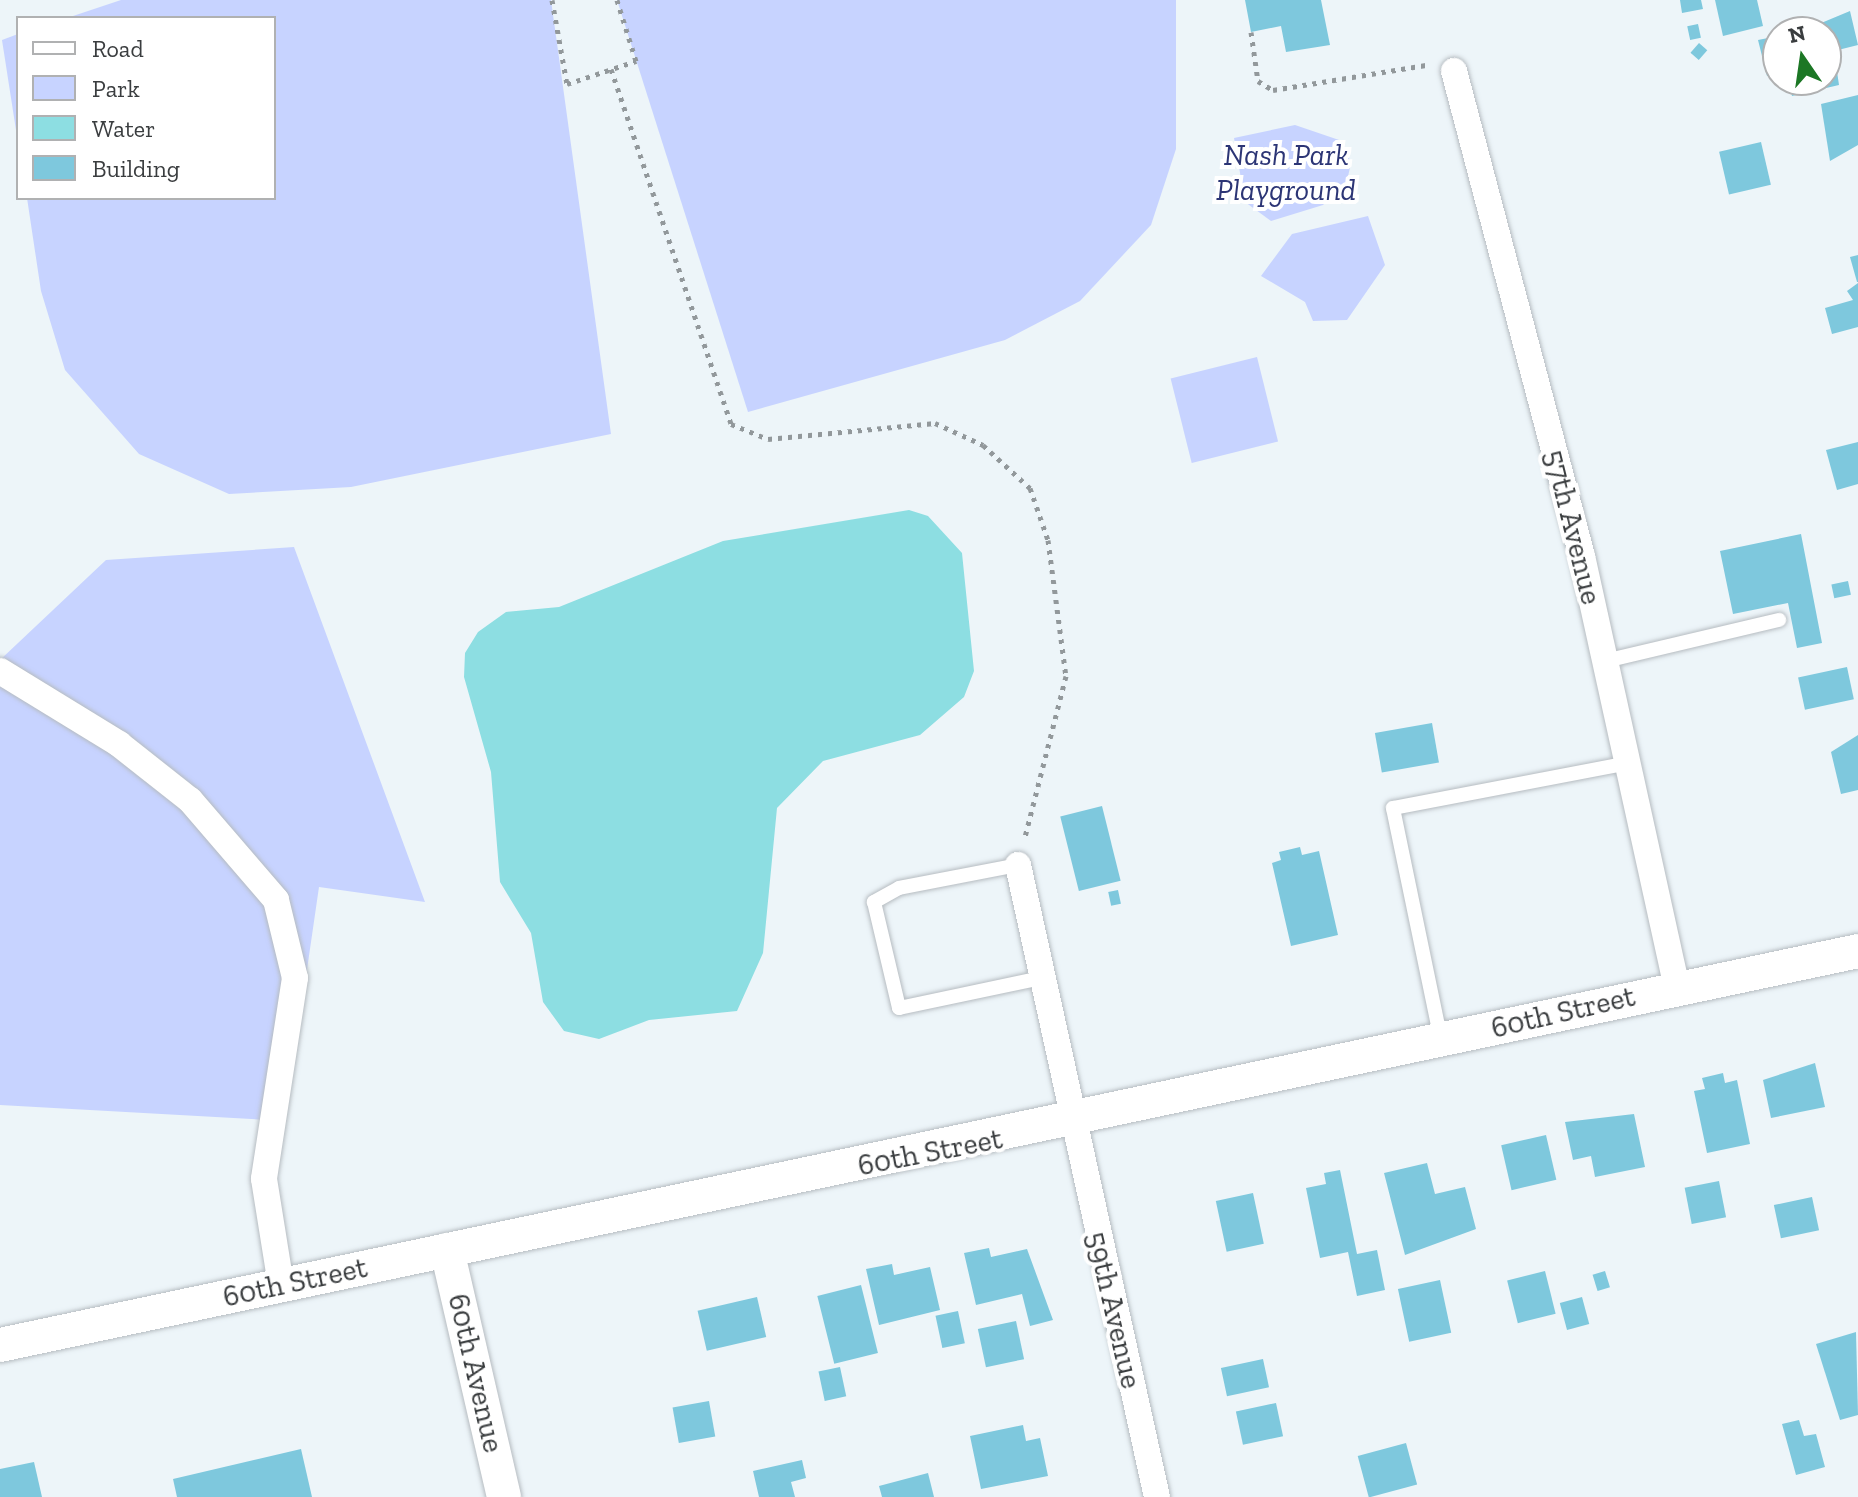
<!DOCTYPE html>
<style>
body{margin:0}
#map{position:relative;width:1858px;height:1497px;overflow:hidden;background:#edf5f9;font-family:"Zilla Slab",serif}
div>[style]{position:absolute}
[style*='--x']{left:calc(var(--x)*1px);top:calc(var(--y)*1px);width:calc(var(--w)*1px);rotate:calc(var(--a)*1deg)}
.green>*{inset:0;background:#c7d3ff;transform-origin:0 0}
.water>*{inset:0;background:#8ddee2}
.building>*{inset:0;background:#7ec8dd;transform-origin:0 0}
.path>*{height:5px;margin-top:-2.5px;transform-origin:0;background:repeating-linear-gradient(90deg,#92989b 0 4px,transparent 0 10px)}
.roads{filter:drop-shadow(0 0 2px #b6bcc1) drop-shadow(0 0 2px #b6bcc1)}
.service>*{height:14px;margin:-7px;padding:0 7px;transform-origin:7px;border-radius:7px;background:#fff}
.minor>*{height:26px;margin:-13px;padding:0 13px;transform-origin:13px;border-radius:13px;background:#fff}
.tertiary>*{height:34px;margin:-17px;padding:0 17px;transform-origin:17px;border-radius:17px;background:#fff}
span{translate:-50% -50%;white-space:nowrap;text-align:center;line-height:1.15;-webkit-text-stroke:8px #fff;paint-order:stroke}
.park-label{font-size:30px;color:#2c3575;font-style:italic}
.street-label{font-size:30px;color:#3a3d3f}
.legend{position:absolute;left:16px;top:16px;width:260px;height:184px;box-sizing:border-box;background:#fff;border:2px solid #b0b1b2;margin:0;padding:10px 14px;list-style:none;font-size:24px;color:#3a3d3f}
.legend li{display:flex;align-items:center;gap:16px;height:40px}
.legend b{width:40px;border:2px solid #b0b1b2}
.north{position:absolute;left:1762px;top:16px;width:80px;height:80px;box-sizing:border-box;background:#fff;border:2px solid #b0b1b2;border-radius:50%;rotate:347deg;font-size:22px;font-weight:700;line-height:32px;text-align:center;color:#3a3d3f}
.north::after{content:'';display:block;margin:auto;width:28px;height:36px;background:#1c7725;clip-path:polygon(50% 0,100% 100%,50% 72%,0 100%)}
</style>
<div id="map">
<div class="green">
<div style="clip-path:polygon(121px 0,551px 0,611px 434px,351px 487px,229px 494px,139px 454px,65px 370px,41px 291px,27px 198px,274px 198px,274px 18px,67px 18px)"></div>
<div style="clip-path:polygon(617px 0,1176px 0,1176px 149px,1151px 225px,1080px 301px,1005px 340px,748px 412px)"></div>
<div style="clip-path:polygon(18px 34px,18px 143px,2px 40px)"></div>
<div style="clip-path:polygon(1295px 125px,1342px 141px,1351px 163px,1347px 181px,1323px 205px,1271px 221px,1245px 202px,1234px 138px)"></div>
<div style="clip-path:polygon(1368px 216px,1385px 265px,1347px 320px,1313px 321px,1305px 302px,1261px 276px,1292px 234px)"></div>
<div style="left:1257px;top:357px;width:87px;height:89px;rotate:76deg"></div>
<div style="clip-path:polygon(294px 547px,425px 902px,319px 887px,285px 1121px,0 1105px,0 660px,106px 560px)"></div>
</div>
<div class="water">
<div style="clip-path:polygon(909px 510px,928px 516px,962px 553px,974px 671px,964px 697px,920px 735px,823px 761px,777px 808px,763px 953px,737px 1011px,649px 1020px,599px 1039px,564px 1031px,543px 1002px,531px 933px,500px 882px,491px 772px,464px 677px,465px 653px,478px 632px,506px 612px,559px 607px,723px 541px)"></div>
</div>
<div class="building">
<div style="clip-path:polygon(1245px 0,1321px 0,1330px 45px,1286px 52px,1281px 26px,1251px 32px)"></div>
<div style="clip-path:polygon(1680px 0,1701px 0,1703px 9px,1682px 13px)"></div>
<div style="clip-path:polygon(1715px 0,1757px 0,1763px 26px,1723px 36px)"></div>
<div style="clip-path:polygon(1850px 11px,1858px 45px,1834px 51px,1839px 85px,1792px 96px,1788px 80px,1826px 80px,1826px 32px,1802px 31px)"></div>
<div style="left:1698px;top:24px;width:14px;height:11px;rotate:78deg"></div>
<div style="clip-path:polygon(1778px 36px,1778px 74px,1767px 76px,1758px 40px)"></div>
<div style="left:1699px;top:43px;width:11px;height:13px;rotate:41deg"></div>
<div style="clip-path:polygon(1858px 95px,1858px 145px,1830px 161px,1821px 104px)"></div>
<div style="left:1761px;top:142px;width:44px;height:43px;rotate:77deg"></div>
<div style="clip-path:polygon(1858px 255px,1858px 282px,1857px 282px,1850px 257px)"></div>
<div style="clip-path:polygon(1858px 283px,1858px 327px,1832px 334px,1825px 308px,1853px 300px,1847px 291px)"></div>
<div style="clip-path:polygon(1858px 442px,1858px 484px,1837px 490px,1826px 450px)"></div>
<div style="clip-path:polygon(1801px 534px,1822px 643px,1797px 648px,1788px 603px,1733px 614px,1720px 551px)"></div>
<div style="left:1848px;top:581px;width:14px;height:17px;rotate:78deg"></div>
<div style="left:1847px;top:667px;width:33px;height:50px;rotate:78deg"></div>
<div style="left:1432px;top:723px;width:40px;height:58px;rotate:80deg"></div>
<div style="clip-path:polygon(1858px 735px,1858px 790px,1841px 794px,1831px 752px)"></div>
<div style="left:1102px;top:806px;width:77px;height:43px;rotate:76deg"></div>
<div style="clip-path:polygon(1300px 847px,1302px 855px,1319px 851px,1338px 935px,1291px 946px,1272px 863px,1281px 860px,1279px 852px)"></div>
<div style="left:1118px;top:890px;width:14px;height:10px;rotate:78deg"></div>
<div style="clip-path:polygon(1815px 1063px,1825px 1107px,1771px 1118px,1763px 1080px)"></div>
<div style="clip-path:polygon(1723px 1073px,1725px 1083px,1737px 1080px,1750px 1144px,1707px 1153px,1694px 1091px,1705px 1089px,1702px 1078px)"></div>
<div style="clip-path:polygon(1634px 1114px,1645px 1167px,1595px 1177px,1591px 1156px,1573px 1160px,1565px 1122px)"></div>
<div style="left:1546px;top:1135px;width:46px;height:46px;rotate:77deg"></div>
<div style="clip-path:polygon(1427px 1163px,1435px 1194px,1465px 1187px,1476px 1229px,1405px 1255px,1384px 1173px)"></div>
<div style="clip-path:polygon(1340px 1170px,1357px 1254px,1377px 1250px,1385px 1290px,1357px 1296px,1348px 1252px,1320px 1258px,1306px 1188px,1326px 1184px,1324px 1173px)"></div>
<div style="left:1719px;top:1181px;width:37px;height:35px;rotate:79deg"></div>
<div style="left:1253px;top:1193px;width:52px;height:38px;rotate:78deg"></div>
<div style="left:1812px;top:1197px;width:34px;height:39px;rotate:78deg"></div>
<div style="clip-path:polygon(989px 1248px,991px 1257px,1027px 1249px,1053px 1320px,1030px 1326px,1022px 1294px,976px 1305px,964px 1253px)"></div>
<div style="clip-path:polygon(892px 1264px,894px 1275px,930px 1267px,940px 1310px,879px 1325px,866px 1269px)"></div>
<div style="left:1545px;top:1271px;width:44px;height:39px;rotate:76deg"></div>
<div style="left:1605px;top:1271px;width:17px;height:13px;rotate:73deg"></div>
<div style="left:1440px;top:1280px;width:54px;height:43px;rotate:78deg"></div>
<div style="left:861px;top:1285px;width:70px;height:45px;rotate:76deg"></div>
<div style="left:757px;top:1297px;width:41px;height:61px;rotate:77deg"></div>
<div style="left:1582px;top:1297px;width:28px;height:23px;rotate:75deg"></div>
<div style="left:958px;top:1311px;width:33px;height:23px;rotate:78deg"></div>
<div style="left:1016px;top:1321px;width:39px;height:39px;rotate:78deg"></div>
<div style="clip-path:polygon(1856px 1332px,1858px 1415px,1840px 1420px,1816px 1344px)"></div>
<div style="left:1263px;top:1359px;width:29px;height:43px;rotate:78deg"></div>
<div style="left:840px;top:1367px;width:30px;height:22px;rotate:78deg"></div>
<div style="left:709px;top:1401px;width:36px;height:37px;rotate:80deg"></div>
<div style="left:1276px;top:1403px;width:34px;height:41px;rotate:78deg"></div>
<div style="clip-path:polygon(1799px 1420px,1804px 1436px,1816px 1434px,1825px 1467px,1796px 1475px,1782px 1424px)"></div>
<div style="clip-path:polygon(1023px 1425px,1026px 1441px,1040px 1438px,1048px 1476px,981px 1489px,970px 1436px)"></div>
<div style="left:1406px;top:1443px;width:43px;height:50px;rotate:75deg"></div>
<div style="clip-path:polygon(301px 1449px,312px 1497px,177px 1497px,173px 1479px)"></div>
<div style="clip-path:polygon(802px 1460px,806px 1478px,791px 1482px,795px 1497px,759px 1497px,753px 1471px)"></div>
<div style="clip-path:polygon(34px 1462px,42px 1497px,0 1497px,0 1469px)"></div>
<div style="clip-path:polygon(928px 1473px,934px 1497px,882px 1497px,879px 1486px)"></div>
</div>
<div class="path">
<div style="--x:552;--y:0;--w:85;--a:79.9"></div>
<div style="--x:567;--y:84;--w:73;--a:-18.4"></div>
<div style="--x:636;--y:61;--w:64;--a:-107.3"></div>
<div style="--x:1251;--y:32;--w:49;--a:81.9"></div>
<div style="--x:1258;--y:81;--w:17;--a:31"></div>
<div style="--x:1273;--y:90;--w:155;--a:-9.3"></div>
<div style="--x:611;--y:69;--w:375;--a:71.3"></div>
<div style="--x:731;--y:424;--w:40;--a:22"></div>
<div style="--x:768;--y:439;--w:168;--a:-5.5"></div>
<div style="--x:935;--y:423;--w:53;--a:24.6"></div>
<div style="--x:983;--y:445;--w:64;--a:42.5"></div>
<div style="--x:1030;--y:488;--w:55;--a:70.9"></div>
<div style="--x:1048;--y:540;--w:137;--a:82.5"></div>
<div style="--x:1066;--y:676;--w:166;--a:104.3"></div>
</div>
<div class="roads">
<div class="service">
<div style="--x:1605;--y:661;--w:179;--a:-13.3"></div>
<div style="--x:1018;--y:865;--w:121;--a:169.1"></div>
<div style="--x:899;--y:888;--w:29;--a:151"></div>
<div style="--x:874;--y:902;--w:109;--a:76.7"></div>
<div style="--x:899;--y:1008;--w:141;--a:-11.9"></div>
<div style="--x:1441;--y:1040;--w:237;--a:-101.7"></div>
<div style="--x:1393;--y:808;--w:239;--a:-10.8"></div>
</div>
<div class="minor">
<div style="--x:1454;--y:71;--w:502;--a:75.22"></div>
<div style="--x:1582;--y:556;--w:441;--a:77.6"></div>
<div style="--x:0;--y:671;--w:140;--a:31.5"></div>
<div style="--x:119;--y:744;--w:90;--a:38.3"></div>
<div style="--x:190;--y:800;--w:132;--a:49.3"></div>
<div style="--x:276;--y:900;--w:80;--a:76.3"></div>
<div style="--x:295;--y:978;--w:203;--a:98.8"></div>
<div style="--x:264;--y:1179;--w:107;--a:80.9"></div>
<div style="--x:1018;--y:865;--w:647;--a:77.6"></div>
</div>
<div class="tertiary">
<div style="--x:447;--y:1250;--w:253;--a:77"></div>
<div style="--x:0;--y:1345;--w:1899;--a:-11.97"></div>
</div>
</div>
<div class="park-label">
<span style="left:1286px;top:172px">Nash Park<br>Playground</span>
</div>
<div class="street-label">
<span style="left:1573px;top:527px;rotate:76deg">57th Avenue</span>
<span style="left:1563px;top:1012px;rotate:-13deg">60th Street</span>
<span style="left:930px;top:1152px;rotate:-11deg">60th Street</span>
<span style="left:295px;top:1282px;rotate:-12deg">60th Street</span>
<span style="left:1114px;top:1310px;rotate:77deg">59th Avenue</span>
<span style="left:476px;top:1373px;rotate:77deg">60th Avenue</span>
</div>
<ul class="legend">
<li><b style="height:10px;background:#fff"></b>Road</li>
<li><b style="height:22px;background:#c7d3ff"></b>Park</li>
<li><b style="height:22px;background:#8ddee2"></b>Water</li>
<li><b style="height:22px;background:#7ec8dd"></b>Building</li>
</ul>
<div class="north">N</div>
</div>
